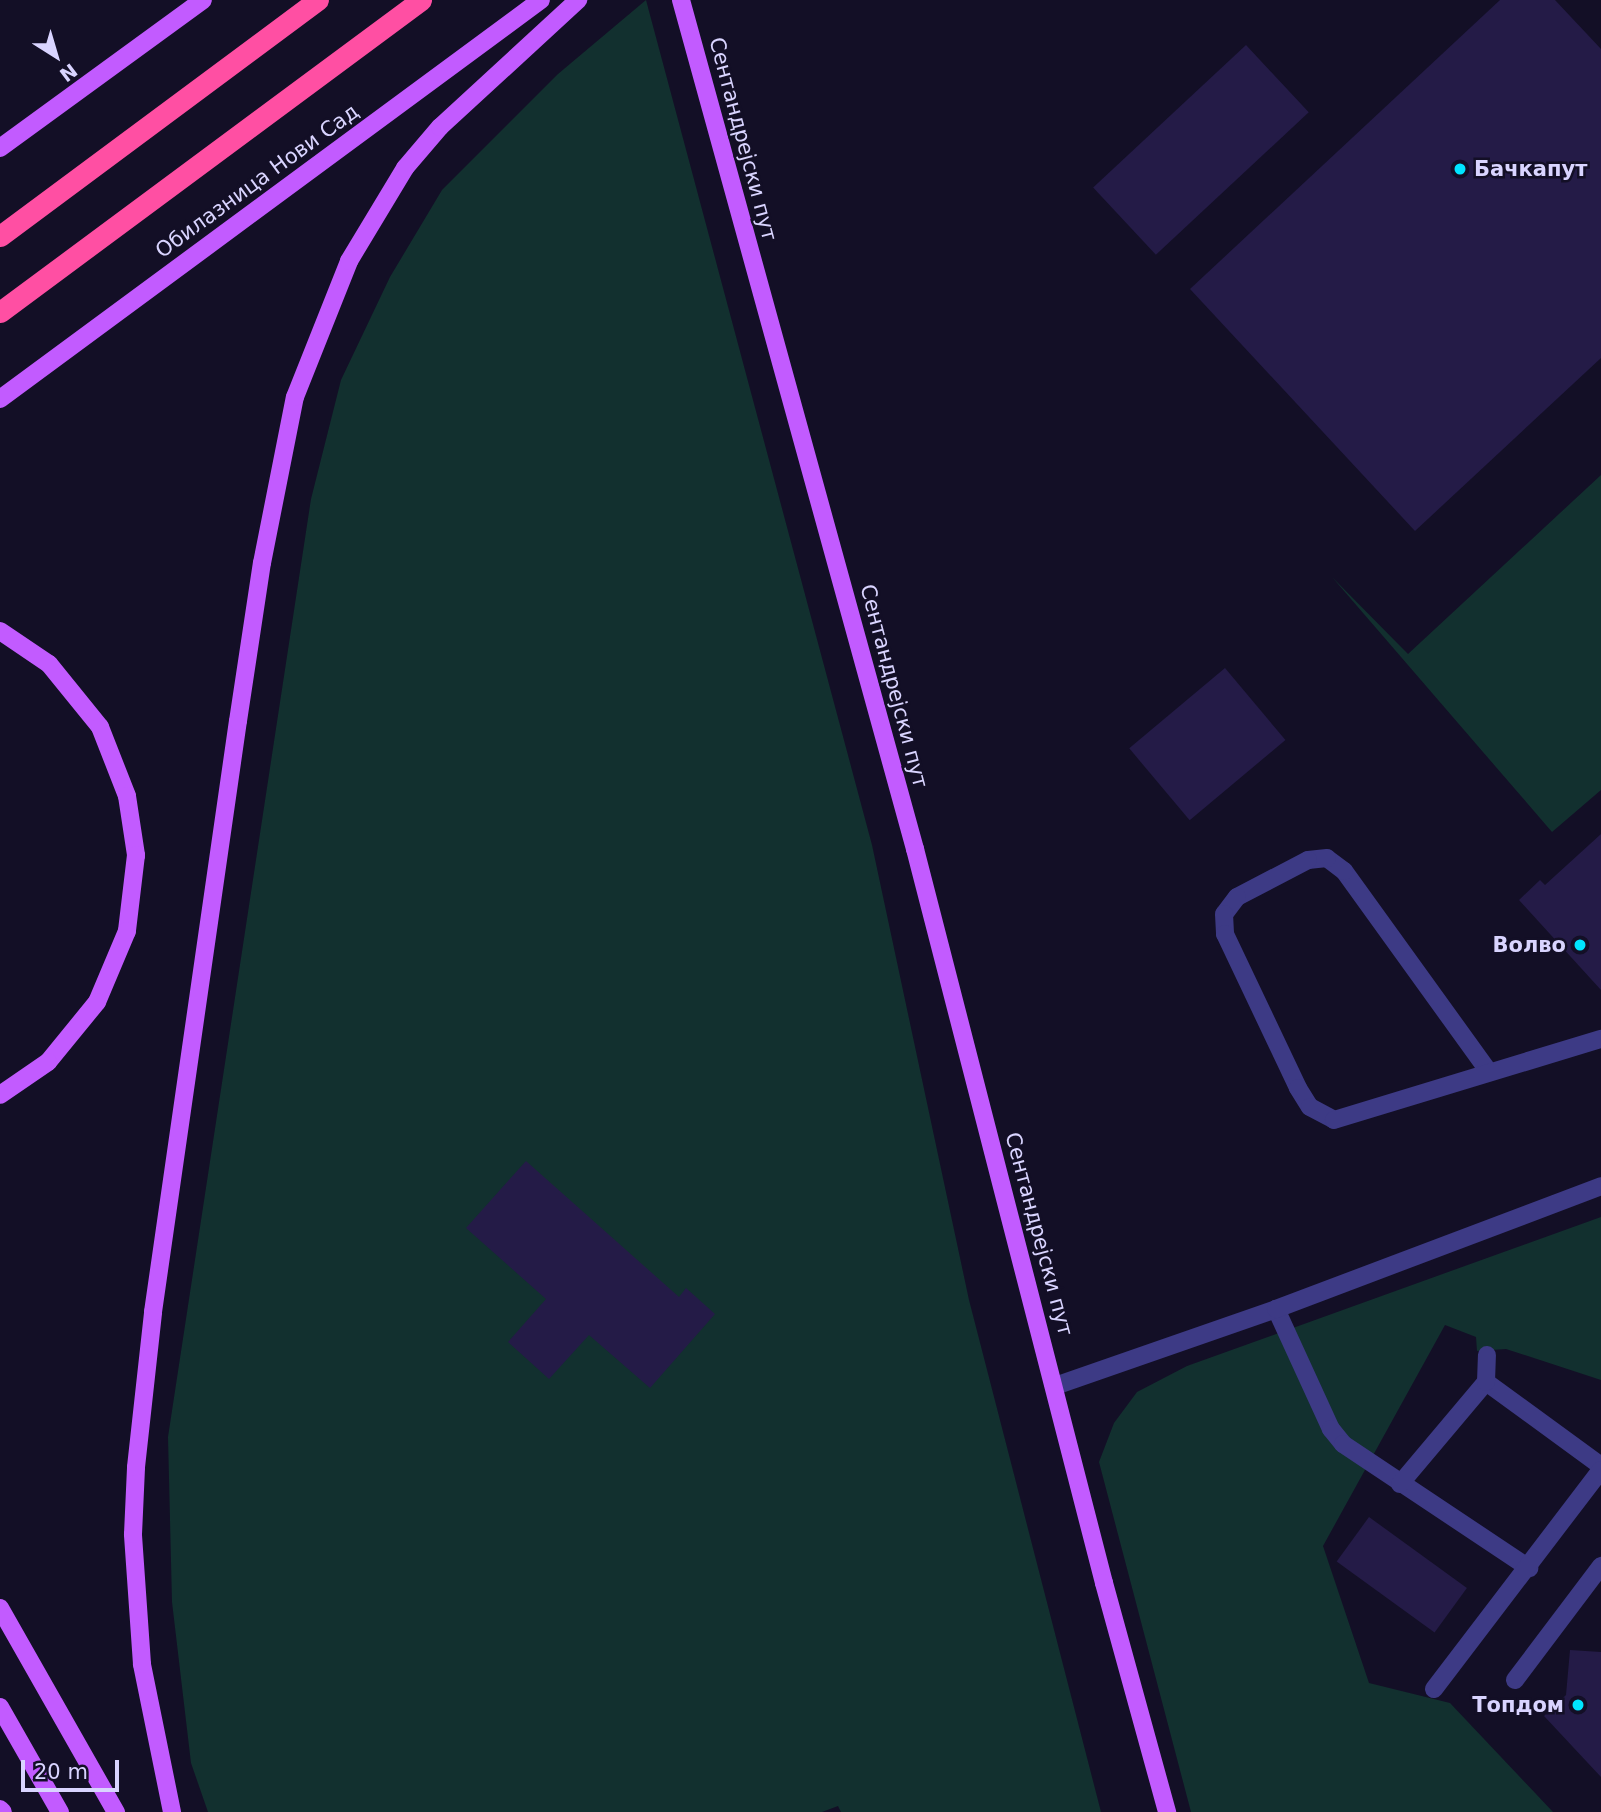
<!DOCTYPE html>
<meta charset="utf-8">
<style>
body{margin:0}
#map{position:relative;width:1601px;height:1812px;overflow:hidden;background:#130f26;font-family:"DejaVu Sans",sans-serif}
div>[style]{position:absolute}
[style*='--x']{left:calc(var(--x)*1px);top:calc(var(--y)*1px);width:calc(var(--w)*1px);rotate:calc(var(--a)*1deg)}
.green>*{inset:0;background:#12302f}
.building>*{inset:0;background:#241b47;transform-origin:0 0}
.minor>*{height:18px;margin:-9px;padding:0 9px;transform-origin:9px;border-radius:9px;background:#3d3a85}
.major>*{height:18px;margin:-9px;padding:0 9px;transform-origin:9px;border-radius:9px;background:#c25bff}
.highway>*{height:21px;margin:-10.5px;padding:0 10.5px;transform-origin:10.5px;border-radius:10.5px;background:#ff4fa3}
.dots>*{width:19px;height:19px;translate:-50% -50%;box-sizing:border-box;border:4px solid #130f26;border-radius:50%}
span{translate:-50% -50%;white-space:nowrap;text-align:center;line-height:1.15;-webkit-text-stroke:5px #130f26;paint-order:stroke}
.street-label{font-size:21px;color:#d9d4ff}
.poi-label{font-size:21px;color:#d9d4ff;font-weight:700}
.left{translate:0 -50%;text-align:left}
.right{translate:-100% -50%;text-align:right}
.north{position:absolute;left:21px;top:21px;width:70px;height:70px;-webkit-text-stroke:5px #130f26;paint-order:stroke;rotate:143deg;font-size:19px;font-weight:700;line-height:28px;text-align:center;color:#d9d4ff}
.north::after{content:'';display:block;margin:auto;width:24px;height:32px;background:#d9d4ff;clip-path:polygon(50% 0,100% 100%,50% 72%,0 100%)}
.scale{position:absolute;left:21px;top:1760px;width:98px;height:32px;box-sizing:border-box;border:4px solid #d9d4ff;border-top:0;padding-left:9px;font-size:21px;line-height:24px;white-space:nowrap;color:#d9d4ff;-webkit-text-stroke:5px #130f26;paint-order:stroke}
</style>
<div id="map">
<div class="green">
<div style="clip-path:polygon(646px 0,872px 845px,969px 1300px,1101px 1812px,841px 1812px,838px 1806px,822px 1812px,208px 1812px,191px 1763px,172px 1602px,168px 1437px,311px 499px,341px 380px,390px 277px,442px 190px,558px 74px)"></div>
<div style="clip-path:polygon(1601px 475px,1601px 790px,1552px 832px,1332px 577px,1408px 654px)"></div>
<div style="clip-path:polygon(1601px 1217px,1601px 1380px,1506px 1349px,1477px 1351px,1476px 1337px,1445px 1325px,1323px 1546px,1369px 1683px,1450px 1703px,1553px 1812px,1191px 1812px,1099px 1462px,1114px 1423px,1137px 1392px,1187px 1366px)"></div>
</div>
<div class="building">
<div style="clip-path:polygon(1500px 0,1555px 0,1601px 49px,1601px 358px,1415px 531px,1190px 289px)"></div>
<div style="left:1246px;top:45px;width:92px;height:209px;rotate:47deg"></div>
<div style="left:1225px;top:668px;width:94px;height:125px;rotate:50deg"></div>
<div style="clip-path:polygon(1601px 834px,1601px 990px,1519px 900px,1540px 880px,1545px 885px)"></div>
<div style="clip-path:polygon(526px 1161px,679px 1297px,686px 1288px,715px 1314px,650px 1388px,589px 1335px,549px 1379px,508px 1342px,546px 1299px,466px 1228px)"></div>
<div style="left:1369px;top:1517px;width:121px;height:55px;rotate:36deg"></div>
<div style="clip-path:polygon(1570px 1650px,1601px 1652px,1601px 1777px,1544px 1716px,1566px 1695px)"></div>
</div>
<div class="minor">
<div style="--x:1489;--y:1072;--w:248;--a:-125.8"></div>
<div style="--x:1344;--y:871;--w:21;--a:-143"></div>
<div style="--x:1327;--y:858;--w:19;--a:174"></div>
<div style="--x:1308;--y:860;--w:80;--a:152.5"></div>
<div style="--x:1237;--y:897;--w:21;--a:127"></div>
<div style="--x:1224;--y:914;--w:20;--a:87"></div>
<div style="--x:1225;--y:934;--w:170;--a:64.6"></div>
<div style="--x:1298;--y:1088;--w:22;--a:58"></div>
<div style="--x:1310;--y:1107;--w:27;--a:28"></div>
<div style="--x:1334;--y:1120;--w:279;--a:-16.9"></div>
<div style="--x:1276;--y:1309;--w:132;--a:65.4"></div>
<div style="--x:1331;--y:1429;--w:19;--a:51"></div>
<div style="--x:1343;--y:1444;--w:224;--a:33.7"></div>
<div style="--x:1486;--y:1382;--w:142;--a:36.1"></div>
<div style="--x:1055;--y:1386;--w:234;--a:-19.2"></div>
<div style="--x:1276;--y:1309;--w:347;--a:-20.7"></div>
<div style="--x:1400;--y:1484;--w:133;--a:-49.9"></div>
<div style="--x:1486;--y:1382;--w:27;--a:-88"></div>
<div style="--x:1515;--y:1680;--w:143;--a:-53"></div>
<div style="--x:1434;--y:1689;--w:275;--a:-52.7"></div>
</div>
<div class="major">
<div style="--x:681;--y:0;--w:881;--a:74.59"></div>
<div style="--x:915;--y:849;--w:758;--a:75.56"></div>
<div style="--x:1104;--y:1583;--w:238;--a:74.6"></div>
<div style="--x:0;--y:148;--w:251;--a:-36.1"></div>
<div style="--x:0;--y:399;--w:672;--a:-36.41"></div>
<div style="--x:0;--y:631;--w:59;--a:34"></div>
<div style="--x:49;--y:664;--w:81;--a:51"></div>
<div style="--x:100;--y:727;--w:74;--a:68.6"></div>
<div style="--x:127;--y:796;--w:60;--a:81.3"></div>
<div style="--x:136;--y:855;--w:77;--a:96.8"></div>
<div style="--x:127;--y:931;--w:77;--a:112.9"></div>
<div style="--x:97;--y:1002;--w:77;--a:129.2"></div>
<div style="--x:48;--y:1062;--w:58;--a:145.5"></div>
<div style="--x:0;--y:1608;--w:235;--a:60.4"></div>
<div style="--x:0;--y:1707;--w:121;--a:60.3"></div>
<div style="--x:0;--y:1809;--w:4;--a:45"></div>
<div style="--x:172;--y:1812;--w:151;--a:-101.5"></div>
<div style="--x:142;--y:1664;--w:130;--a:-94"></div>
<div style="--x:133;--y:1534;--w:67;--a:-87.4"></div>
<div style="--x:136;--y:1467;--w:156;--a:-83.7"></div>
<div style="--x:153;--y:1312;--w:597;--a:-81.82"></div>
<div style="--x:238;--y:721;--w:160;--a:-81.4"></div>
<div style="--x:262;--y:563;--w:169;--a:-78.8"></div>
<div style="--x:295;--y:397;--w:146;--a:-68.3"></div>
<div style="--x:349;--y:261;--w:109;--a:-58.9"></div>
<div style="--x:405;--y:168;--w:54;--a:-49.5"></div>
<div style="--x:440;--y:127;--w:188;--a:-42.6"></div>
</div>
<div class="highway">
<div style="--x:0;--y:236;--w:396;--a:-36.6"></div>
<div style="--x:0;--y:312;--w:524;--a:-36.54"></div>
</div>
<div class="dots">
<div style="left:1460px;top:169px;background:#00e5ff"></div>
<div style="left:1580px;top:945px;background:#00e5ff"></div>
<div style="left:1578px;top:1705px;background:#00e5ff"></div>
</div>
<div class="street-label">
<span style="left:743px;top:139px;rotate:75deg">Сентандрејски пут</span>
<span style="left:257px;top:181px;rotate:-36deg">Обилазница Нови Сад</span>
<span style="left:894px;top:686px;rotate:75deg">Сентандрејски пут</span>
<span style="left:1039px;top:1234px;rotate:75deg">Сентандрејски пут</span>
</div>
<div class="poi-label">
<span class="left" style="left:1474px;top:169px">Бачкапут</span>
<span class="right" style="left:1566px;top:945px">Волво</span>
<span class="right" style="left:1564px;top:1705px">Топдом</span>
</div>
<div class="north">N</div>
<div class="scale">20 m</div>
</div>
